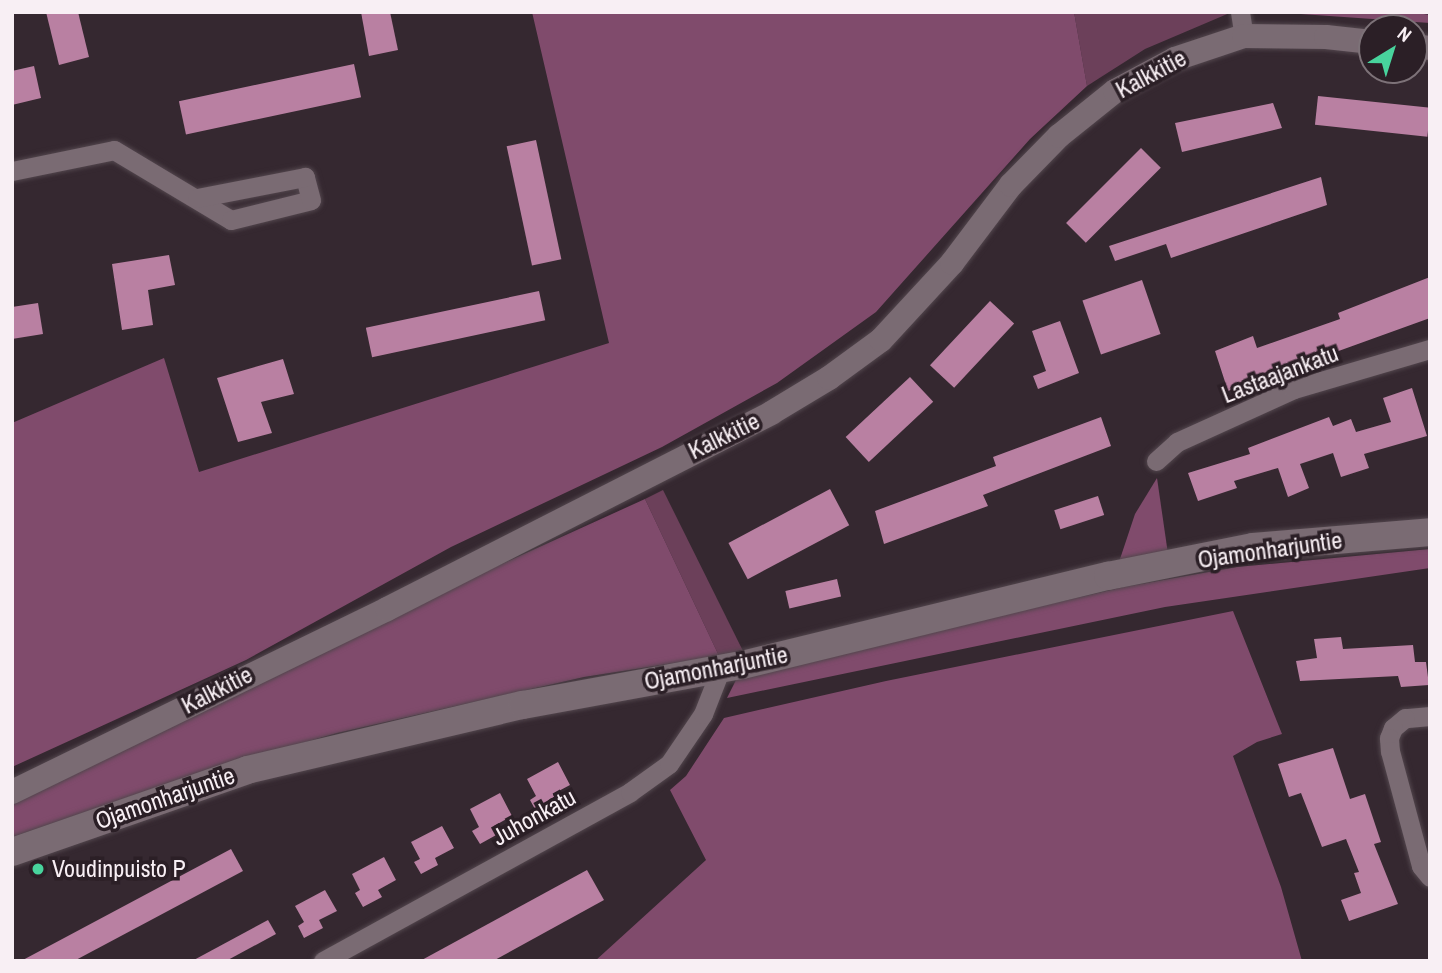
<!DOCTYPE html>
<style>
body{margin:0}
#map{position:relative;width:1442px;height:973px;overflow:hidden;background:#352830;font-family:"Archivo Narrow",sans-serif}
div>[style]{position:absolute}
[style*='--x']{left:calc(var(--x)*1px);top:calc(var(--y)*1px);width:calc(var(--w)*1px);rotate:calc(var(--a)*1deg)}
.green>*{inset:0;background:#6c405a}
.forest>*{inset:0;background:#804b6c}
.building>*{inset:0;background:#b980a2;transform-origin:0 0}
.roads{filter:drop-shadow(0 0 2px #52464d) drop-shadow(0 0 2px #52464d)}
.minor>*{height:19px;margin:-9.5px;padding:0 9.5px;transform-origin:9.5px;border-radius:9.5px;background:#7a6b73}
.tertiary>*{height:24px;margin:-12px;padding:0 12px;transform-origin:12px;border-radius:12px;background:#7a6b73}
.secondary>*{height:28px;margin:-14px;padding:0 14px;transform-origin:14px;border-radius:14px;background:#7a6b73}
.dots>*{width:19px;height:19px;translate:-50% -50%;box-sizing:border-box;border:4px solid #2b1f26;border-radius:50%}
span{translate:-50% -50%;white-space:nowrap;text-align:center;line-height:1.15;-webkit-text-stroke:7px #2b1f26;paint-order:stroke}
.street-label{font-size:24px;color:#f8eff4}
.poi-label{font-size:24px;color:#f8eff4}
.left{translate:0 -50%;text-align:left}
.frame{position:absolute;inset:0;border:14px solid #f8eff4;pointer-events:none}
.north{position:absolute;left:1358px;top:14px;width:70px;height:70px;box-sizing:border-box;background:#2b1f26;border:2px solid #7d7278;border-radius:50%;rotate:38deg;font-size:19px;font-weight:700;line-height:28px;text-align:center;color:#f8eff4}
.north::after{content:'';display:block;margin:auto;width:24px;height:32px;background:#48d49d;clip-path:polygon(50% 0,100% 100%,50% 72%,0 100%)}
</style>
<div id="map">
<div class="green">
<div style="clip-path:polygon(1074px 12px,1232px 12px,1145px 49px,1087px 86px)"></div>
<div style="clip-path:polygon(663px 490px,743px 651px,719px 656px,645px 499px)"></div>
</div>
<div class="forest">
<div style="clip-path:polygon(532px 12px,1074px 12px,1087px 86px,1030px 139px,876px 312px,777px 383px,662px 447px,451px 547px,246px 660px,12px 767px,12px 423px,164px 358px,199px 472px,609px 343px)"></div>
<div style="clip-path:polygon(1272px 12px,1411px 12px,1430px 15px,1430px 23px)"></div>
<div style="clip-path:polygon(1157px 478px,1168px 554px,1119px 562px,1135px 514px)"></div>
<div style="clip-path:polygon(645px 499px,719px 656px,584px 677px,337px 733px,208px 770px,12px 837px,12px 803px,460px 583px)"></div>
<div style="clip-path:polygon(1430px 549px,1430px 568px,1165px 607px,727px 698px,737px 678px,756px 671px,1124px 587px,1237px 567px)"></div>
<div style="clip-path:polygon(1233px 611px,1282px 734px,1257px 742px,1233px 756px,1281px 887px,1302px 961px,595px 961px,706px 860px,670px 790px,686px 776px,724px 718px,886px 681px)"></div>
</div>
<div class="building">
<div style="clip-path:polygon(46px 12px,78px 12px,89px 57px,59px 65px)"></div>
<div style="clip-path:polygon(361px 12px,390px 12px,398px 50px,369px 56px)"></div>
<div style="left:354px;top:64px;width:34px;height:179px;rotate:78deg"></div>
<div style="clip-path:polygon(34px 66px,41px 98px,12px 105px,12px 71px)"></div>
<div style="left:1318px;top:96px;width:113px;height:29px;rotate:6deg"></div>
<div style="clip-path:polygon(1273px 103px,1282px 128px,1182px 152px,1175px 123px)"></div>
<div style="left:536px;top:140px;width:122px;height:30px;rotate:78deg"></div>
<div style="left:1141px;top:148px;width:28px;height:106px;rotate:45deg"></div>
<div style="clip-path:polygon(1321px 177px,1327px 205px,1171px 258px,1166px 244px,1115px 261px,1109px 246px)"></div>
<div style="clip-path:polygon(169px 255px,175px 285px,148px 290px,153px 325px,122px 330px,112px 264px)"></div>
<div style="clip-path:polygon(1430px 277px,1430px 318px,1228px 391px,1215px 351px,1253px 336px,1257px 348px,1340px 319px,1338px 313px)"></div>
<div style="left:1142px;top:280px;width:57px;height:63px;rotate:71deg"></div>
<div style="left:539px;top:291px;width:30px;height:177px;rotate:78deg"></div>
<div style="left:990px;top:301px;width:33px;height:88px;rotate:43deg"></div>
<div style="clip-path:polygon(38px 303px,43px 334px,12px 339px,12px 307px)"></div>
<div style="clip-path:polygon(1060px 321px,1079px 373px,1038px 389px,1033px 376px,1046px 371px,1032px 331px)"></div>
<div style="clip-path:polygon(283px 359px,294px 394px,261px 402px,272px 433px,238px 442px,217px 378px)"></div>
<div style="left:910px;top:377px;width:34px;height:88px;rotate:47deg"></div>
<div style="clip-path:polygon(1412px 388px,1427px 436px,1364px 454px,1369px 468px,1341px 477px,1333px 453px,1300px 464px,1309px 488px,1288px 497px,1278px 468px,1234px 481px,1237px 488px,1198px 501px,1188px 473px,1250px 454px,1248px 448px,1329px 417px,1333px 426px,1351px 419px,1356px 432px,1391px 422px,1383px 398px)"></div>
<div style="clip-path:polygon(1101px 417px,1111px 446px,983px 495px,988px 506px,884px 544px,875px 511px,996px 466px,993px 457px)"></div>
<div style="left:830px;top:489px;width:41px;height:115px;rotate:62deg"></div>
<div style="left:1098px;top:496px;width:20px;height:46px;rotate:72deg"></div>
<div style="left:837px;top:579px;width:18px;height:53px;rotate:77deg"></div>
<div style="clip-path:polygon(1341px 637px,1343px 649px,1413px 645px,1415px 662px,1426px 662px,1429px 685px,1401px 687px,1398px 676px,1300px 681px,1296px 661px,1317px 658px,1314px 639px)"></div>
<div style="clip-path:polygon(1333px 748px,1350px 799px,1365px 794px,1381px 842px,1374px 844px,1398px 904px,1349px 921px,1341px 900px,1361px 893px,1354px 873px,1359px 872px,1346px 839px,1322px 847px,1301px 793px,1289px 797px,1278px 764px)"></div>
<div style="clip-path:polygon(558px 762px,570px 785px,553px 794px,556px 801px,536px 811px,530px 800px,536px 796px,527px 779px)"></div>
<div style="clip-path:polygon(500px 793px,512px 816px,494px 826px,498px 834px,480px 844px,472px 831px,479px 827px,470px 809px)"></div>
<div style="clip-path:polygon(442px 826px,454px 848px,435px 858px,438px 865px,421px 874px,414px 862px,420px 859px,411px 842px)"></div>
<div style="clip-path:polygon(231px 849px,243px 871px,74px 961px,21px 961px)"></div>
<div style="clip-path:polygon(384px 857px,396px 880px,378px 890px,382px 897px,363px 907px,355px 893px,360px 890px,352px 874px)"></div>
<div style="clip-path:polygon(587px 870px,604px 900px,493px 961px,420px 961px)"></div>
<div style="clip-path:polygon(325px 890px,337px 911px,319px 920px,323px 928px,304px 938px,298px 926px,304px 922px,295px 906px)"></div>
<div style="clip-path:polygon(268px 920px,276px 934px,226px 961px,192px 961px)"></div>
</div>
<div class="roads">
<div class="minor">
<div style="--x:1240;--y:12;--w:24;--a:81"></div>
<div style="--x:12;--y:171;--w:104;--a:-11.6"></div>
<div style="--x:114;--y:150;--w:136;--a:30.9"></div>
<div style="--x:231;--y:220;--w:82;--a:-14"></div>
<div style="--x:311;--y:200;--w:24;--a:-105"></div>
<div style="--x:305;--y:177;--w:110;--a:169"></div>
<div style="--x:1156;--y:461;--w:28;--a:-42"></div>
<div style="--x:1177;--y:442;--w:128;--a:-24.4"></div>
<div style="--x:1294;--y:389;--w:142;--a:-16.4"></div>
<div style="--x:1430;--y:716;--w:25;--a:175"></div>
<div style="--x:1405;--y:718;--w:16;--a:140"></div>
<div style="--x:1393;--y:728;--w:11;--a:112"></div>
<div style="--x:1389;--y:738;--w:13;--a:86"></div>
<div style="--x:1390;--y:751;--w:119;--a:74.9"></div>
<div style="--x:1421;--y:866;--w:14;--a:51"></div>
<div style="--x:323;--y:961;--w:350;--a:-28.8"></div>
<div style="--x:630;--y:792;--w:48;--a:-35.7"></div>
<div style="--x:669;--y:764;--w:60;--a:-55.8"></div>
<div style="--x:703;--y:714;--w:49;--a:-68.6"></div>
</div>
<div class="tertiary">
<div style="--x:1414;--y:46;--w:16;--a:7"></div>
<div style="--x:12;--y:792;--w:417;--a:-26"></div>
<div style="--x:387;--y:609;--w:431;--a:-27"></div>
<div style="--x:771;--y:413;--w:68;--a:-31.1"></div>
<div style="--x:829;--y:378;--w:64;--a:-36.2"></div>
<div style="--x:881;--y:340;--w:105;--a:-47.3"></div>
<div style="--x:952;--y:263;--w:98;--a:-52.9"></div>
<div style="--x:1011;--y:185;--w:69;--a:-45.6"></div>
<div style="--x:1059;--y:136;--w:72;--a:-38.8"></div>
<div style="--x:1115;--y:91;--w:68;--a:-28.1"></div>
<div style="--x:1175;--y:59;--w:73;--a:-18.4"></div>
<div style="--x:1244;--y:36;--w:82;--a:0.7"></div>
<div style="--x:1326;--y:37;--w:46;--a:6.2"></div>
</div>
<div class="secondary">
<div style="--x:12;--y:852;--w:249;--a:-19.2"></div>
<div style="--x:247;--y:770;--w:284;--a:-13.3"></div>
<div style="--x:523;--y:705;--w:223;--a:-10.4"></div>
<div style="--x:742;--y:665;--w:377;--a:-13.7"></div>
<div style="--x:1108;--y:576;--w:148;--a:-11.3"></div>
<div style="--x:1253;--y:547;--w:178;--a:-4.8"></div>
</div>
</div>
<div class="dots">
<div style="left:38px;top:869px;background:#48d49d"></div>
</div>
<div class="street-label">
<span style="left:1151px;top:74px;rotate:-28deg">Kalkkitie</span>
<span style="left:1280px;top:374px;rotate:-21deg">Lastaajankatu</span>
<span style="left:724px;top:436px;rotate:-26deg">Kalkkitie</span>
<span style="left:1270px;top:550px;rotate:-8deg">Ojamonharjuntie</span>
<span style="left:716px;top:668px;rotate:-11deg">Ojamonharjuntie</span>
<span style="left:217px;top:690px;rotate:-27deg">Kalkkitie</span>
<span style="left:165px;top:798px;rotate:-19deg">Ojamonharjuntie</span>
<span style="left:534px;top:817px;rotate:-29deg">Juhonkatu</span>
</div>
<div class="poi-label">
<span class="left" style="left:52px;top:869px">Voudinpuisto P</span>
</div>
<div class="frame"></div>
<div class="north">N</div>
</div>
